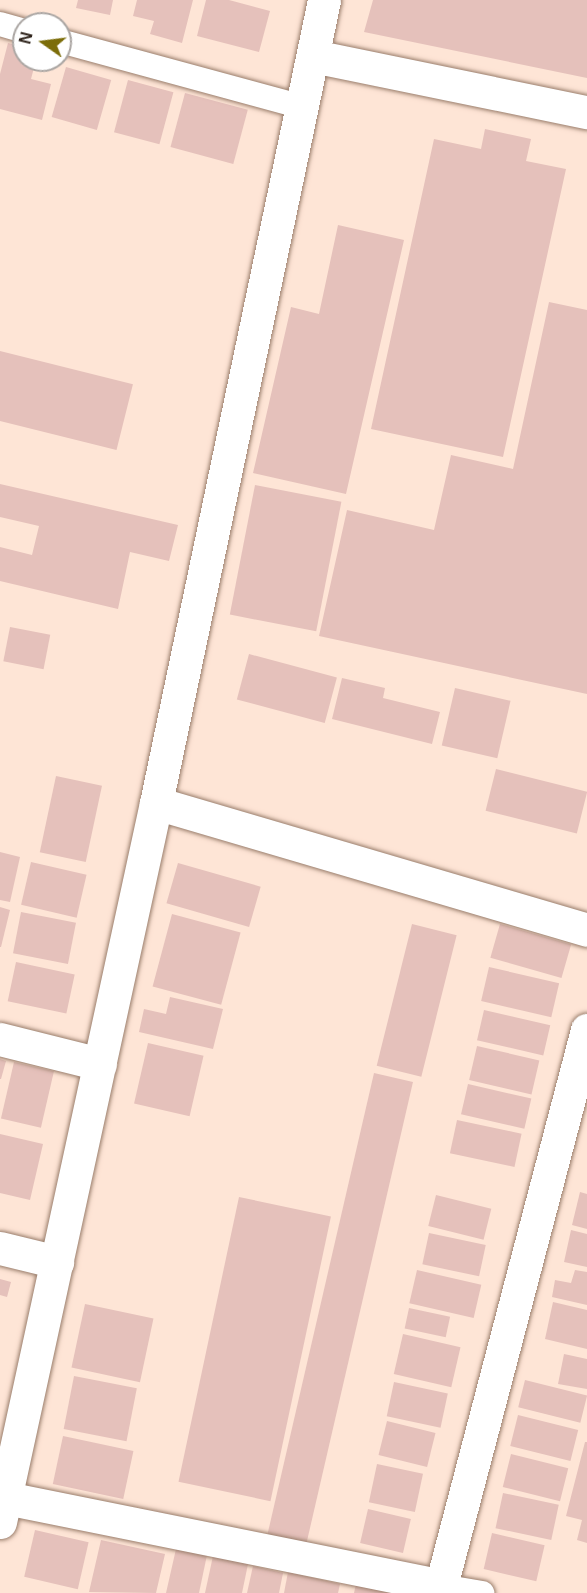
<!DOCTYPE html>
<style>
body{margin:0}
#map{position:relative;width:587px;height:1593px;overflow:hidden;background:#fee5d6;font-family:Helvetica,sans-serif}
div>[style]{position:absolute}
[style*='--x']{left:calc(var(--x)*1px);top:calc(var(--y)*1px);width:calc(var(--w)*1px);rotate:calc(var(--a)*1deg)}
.building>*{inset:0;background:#e5c1bb;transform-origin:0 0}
.roads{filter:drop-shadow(0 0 2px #997d6b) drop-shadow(0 0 2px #997d6b)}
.service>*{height:24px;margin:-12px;padding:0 12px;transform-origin:12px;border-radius:12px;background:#fff}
.minor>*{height:33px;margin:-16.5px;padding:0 16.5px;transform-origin:16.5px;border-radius:16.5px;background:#fff}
.tertiary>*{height:33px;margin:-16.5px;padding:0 16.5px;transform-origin:16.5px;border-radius:16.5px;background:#fff}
span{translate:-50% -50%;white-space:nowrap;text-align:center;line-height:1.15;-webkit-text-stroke:4.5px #fff;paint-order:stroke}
.north{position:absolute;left:12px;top:12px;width:60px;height:60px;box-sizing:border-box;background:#fff;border:2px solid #aba6a3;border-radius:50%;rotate:284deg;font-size:16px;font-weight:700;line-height:24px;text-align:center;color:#2c2119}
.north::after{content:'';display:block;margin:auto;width:21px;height:27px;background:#7c6d09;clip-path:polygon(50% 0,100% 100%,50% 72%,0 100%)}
</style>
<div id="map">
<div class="building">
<div style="clip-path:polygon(78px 0,113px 0,110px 15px,76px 8px)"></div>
<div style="clip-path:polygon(137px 0,193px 0,182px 43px,150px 34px,154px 21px,133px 16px)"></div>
<div style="clip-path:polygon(206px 0,229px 0,270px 11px,259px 52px,197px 36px)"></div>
<div style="clip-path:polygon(373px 0,587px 0,587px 78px,364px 32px)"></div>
<div style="clip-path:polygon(8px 43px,24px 47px,24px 60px,36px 60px,31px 79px,51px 84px,42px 120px,0 109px,0 74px)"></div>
<div style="left:66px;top:67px;width:47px;height:52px;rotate:16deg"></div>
<div style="left:128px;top:80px;width:47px;height:54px;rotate:15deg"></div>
<div style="left:185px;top:93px;width:65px;height:56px;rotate:15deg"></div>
<div style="clip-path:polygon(485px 129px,531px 139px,526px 161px,566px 169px,503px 457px,371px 429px,434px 139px,481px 149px)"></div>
<div style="clip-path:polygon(338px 225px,404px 240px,346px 494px,253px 473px,291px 307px,319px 314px)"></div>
<div style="clip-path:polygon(549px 302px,587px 310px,587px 694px,319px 636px,347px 510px,434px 530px,451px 455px,513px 469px)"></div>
<div style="left:0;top:351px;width:137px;height:68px;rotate:14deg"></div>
<div style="clip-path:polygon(0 484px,178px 525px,169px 561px,130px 552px,118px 609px,0 581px,0 547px,32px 555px,39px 526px,0 517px)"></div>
<div style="left:255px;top:485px;width:88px;height:132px;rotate:11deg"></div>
<div style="left:10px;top:627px;width:41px;height:35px;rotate:11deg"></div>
<div style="left:249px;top:654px;width:91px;height:47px;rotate:15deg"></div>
<div style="clip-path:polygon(342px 678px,385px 688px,383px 698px,440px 712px,432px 744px,332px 719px)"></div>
<div style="left:455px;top:688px;width:57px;height:59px;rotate:13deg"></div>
<div style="left:496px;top:769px;width:94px;height:43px;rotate:14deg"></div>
<div style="left:56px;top:776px;width:47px;height:78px;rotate:12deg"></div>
<div style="clip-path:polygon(0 852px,20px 857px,10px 902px,0 900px)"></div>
<div style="left:31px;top:862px;width:57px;height:44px;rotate:13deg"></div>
<div style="left:178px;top:863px;width:86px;height:42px;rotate:16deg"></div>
<div style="clip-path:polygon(0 907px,10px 910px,1px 947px,0 947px)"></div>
<div style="left:21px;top:912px;width:56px;height:42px;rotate:11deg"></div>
<div style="left:172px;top:914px;width:71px;height:75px;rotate:15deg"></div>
<div style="left:412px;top:924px;width:46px;height:146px;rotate:14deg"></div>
<div style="left:500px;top:924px;width:74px;height:35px;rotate:16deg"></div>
<div style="left:16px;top:962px;width:60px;height:40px;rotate:12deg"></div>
<div style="left:489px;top:967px;width:72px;height:35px;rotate:13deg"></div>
<div style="clip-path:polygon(170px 997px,223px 1009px,213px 1049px,139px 1032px,144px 1009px,166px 1014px)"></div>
<div style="left:484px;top:1010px;width:68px;height:31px;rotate:13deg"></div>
<div style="left:148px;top:1043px;width:57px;height:62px;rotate:13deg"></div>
<div style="left:477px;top:1046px;width:64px;height:35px;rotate:13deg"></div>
<div style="clip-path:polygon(0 1059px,6px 1061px,1px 1079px,0 1079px)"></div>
<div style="left:14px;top:1062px;width:41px;height:58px;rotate:13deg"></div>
<div style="left:374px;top:1073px;width:40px;height:475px;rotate:13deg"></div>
<div style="left:468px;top:1084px;width:65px;height:31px;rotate:13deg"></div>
<div style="left:457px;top:1120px;width:66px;height:34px;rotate:12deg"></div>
<div style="clip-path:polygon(0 1134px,43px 1144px,30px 1200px,0 1193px)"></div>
<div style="clip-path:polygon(580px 1192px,587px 1194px,587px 1229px,572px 1225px)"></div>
<div style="left:436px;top:1195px;width:57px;height:32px;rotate:14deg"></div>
<div style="left:239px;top:1197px;width:94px;height:291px;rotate:12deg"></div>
<div style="clip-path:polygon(571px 1230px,587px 1234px,587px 1267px,564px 1262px)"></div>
<div style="left:429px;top:1233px;width:58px;height:32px;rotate:12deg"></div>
<div style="left:417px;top:1270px;width:66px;height:34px;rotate:13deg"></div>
<div style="clip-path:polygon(575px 1270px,587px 1272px,587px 1305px,552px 1297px,555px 1280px,571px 1283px)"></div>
<div style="clip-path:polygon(0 1279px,11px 1282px,7px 1297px,0 1295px)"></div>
<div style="clip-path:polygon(553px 1302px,587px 1310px,587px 1349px,545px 1339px)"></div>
<div style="left:85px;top:1304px;width:70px;height:65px;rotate:12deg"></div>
<div style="left:409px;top:1308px;width:42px;height:21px;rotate:12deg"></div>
<div style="left:403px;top:1334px;width:59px;height:41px;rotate:13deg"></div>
<div style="clip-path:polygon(564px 1354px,587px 1359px,587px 1389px,558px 1384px)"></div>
<div style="left:74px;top:1376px;width:64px;height:54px;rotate:11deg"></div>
<div style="left:525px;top:1380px;width:64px;height:28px;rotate:14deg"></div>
<div style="left:394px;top:1382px;width:55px;height:35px;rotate:12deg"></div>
<div style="left:518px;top:1415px;width:62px;height:32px;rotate:14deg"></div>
<div style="left:387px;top:1421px;width:50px;height:35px;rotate:14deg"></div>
<div style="left:63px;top:1436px;width:72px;height:49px;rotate:12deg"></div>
<div style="clip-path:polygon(585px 1442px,587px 1442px,587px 1543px,577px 1540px,582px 1520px,566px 1516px)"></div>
<div style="left:511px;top:1454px;width:59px;height:34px;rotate:14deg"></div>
<div style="left:377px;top:1464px;width:47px;height:39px;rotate:12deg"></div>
<div style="left:503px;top:1493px;width:57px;height:36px;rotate:12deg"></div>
<div style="left:368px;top:1509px;width:44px;height:35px;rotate:13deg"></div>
<div style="left:35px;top:1530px;width:55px;height:48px;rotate:13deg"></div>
<div style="left:492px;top:1533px;width:54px;height:37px;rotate:13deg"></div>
<div style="clip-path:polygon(101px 1540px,165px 1554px,156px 1593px,89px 1592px)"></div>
<div style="clip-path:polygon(176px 1549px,207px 1555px,199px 1593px,166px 1593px)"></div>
<div style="clip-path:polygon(213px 1556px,248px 1564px,242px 1593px,205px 1593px)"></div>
<div style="clip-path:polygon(253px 1566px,283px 1573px,279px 1593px,247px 1593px)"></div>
<div style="clip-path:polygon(288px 1572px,340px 1584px,338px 1593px,284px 1593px)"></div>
<div style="clip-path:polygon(356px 1584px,395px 1593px,354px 1593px)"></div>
</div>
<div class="roads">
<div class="service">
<div style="--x:0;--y:24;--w:25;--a:16"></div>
<div style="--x:60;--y:41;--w:252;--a:15.2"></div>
<div style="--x:441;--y:1586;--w:42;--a:9.7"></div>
</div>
<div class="minor">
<div style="--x:313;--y:56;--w:280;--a:11.6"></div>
<div style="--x:156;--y:803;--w:449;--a:16.4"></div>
<div style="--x:0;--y:1039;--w:103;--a:14"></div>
<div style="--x:0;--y:1248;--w:59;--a:13.8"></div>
<div style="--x:6;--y:1498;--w:444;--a:11.4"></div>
<div style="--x:441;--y:1586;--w:575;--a:-75.29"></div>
</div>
<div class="tertiary">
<div style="--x:0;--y:1522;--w:736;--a:-77.76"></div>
<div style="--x:156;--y:803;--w:820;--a:-78.18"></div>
</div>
</div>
<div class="north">N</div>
</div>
